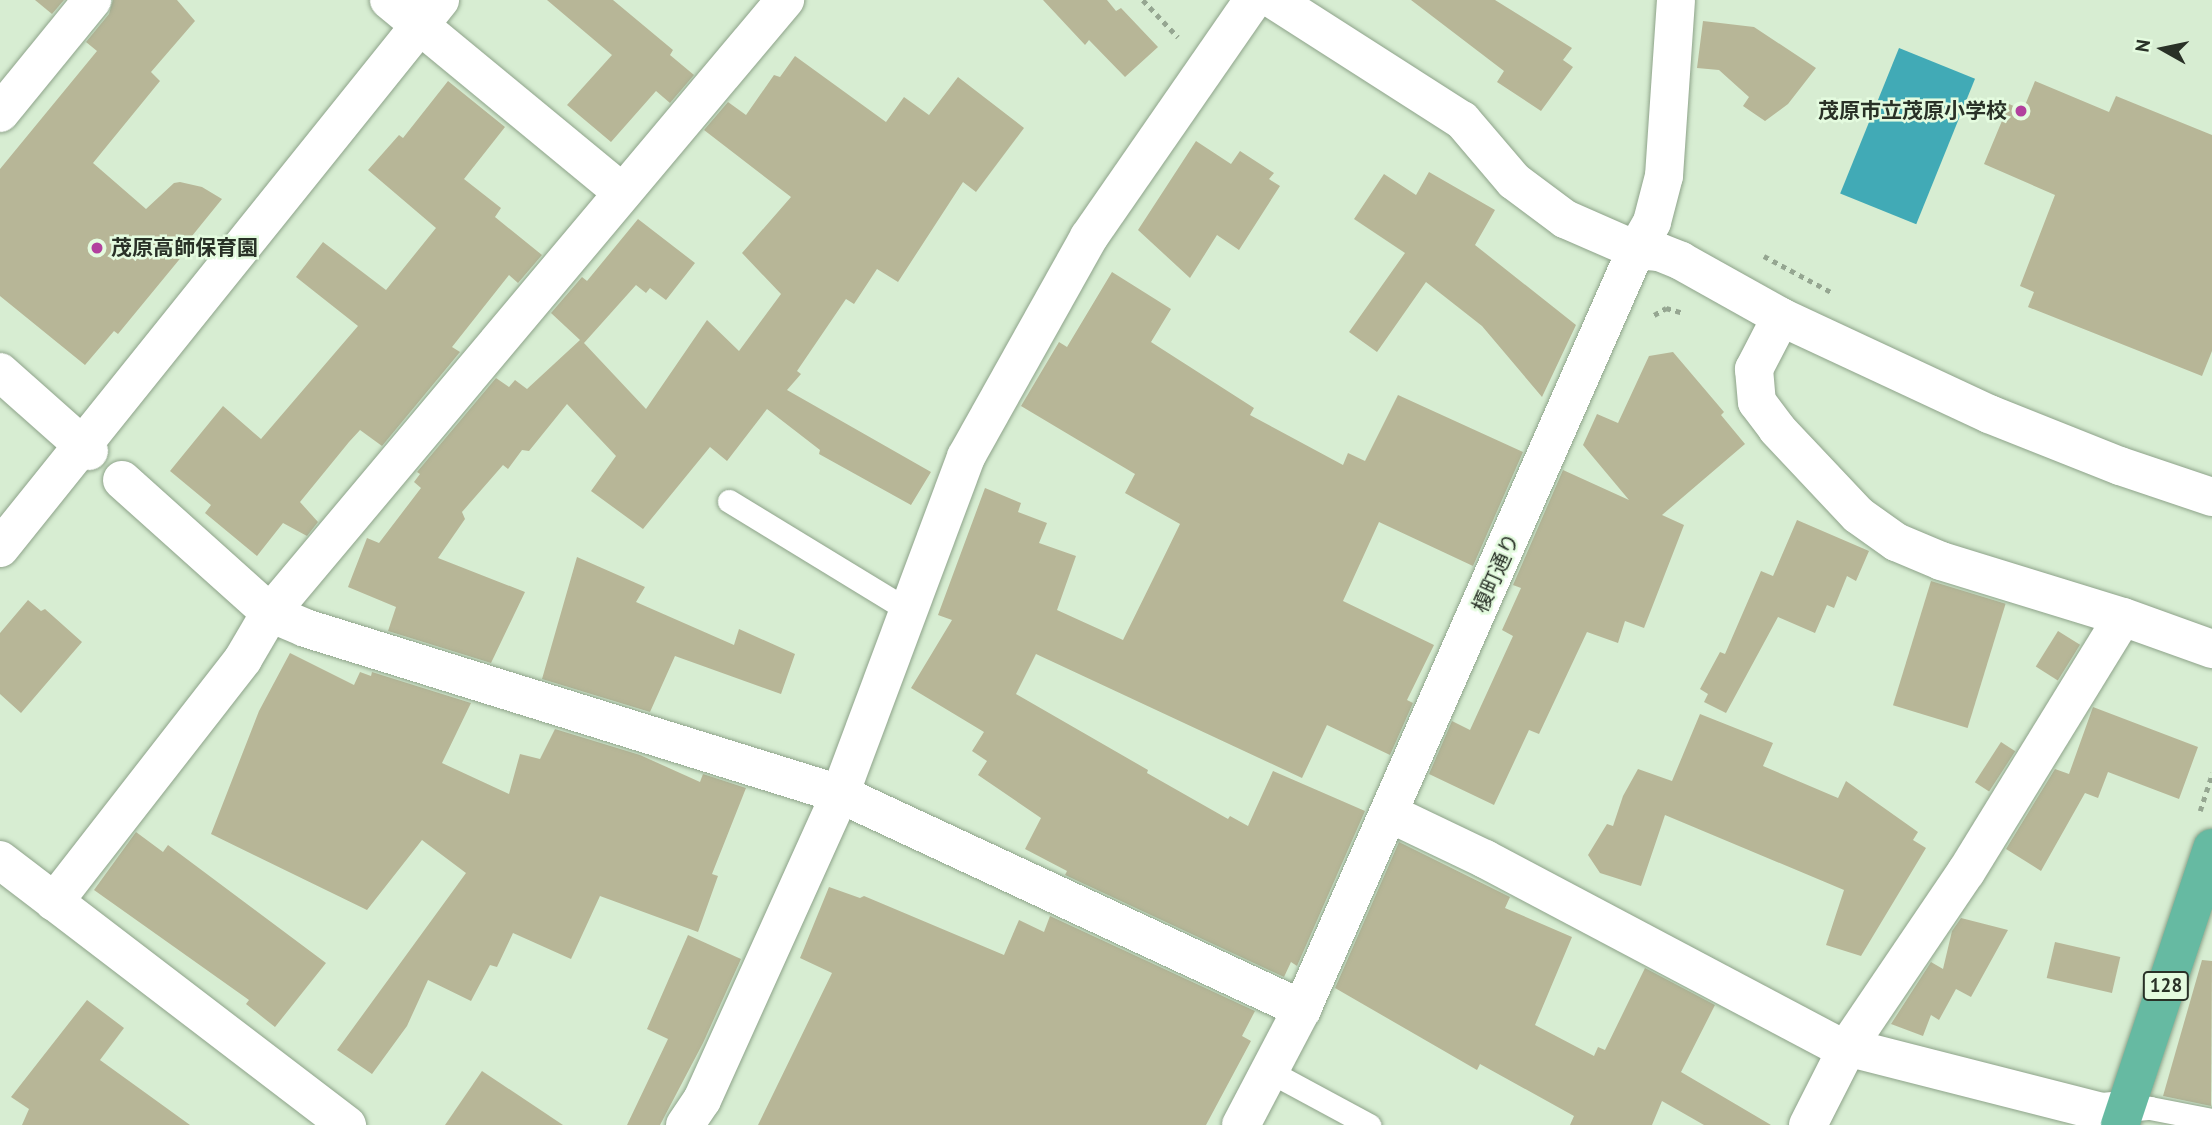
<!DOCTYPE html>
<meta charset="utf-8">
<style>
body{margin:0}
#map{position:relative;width:2212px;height:1125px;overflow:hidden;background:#d7edd2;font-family:"PT Sans","Noto Sans JP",sans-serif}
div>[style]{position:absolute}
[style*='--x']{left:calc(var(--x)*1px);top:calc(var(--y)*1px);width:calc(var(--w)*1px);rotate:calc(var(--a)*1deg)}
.water>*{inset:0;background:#41aab6;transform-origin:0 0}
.building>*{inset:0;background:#b7b697;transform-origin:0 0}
.path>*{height:4.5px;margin-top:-2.25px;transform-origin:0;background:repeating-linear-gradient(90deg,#95a691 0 5px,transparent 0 10px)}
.roads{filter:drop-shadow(0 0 2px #8ea38a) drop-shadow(0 0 2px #8ea38a)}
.lane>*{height:23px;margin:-11.5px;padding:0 11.5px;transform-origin:11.5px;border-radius:11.5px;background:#fff}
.street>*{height:38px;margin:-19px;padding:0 19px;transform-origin:19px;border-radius:19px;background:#fff}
.secondary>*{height:38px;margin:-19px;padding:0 19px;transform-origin:19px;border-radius:19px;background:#fff}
.highway>*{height:38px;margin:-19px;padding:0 19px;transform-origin:19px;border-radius:19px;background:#66baa2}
.dots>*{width:19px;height:19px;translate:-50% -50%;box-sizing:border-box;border:4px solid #e4fbdf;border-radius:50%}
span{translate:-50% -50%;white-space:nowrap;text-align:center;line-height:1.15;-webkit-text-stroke:5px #e4fbdf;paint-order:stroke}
.shield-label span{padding:2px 5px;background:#e4fbdf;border:2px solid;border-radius:5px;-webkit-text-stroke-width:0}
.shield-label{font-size:19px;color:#293127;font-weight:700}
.poi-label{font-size:21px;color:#293127;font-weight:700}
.right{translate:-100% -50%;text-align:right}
.left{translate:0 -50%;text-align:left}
.street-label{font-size:21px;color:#293127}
.north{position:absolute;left:2128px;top:14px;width:70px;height:70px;-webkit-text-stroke:5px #e4fbdf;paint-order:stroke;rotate:279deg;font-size:19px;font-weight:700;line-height:28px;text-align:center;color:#293127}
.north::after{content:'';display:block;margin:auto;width:24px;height:32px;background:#293127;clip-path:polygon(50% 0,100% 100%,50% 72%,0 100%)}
</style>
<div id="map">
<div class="water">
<div style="left:1899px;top:48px;width:82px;height:157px;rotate:22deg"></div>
</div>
<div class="building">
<div style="clip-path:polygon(35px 0,64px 0,52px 14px)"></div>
<div style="clip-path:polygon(113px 0,177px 0,195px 21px,151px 72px,160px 81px,93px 163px,146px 209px,174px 183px,180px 182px,202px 187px,222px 199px,179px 252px,183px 255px,118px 334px,114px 331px,85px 365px,0 296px,0 169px,97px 51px,86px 42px,109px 14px)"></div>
<div style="clip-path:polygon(547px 0,613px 0,673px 50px,670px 55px,694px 75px,670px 103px,656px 91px,611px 142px,567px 105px,612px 55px)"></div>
<div style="clip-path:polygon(1043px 0,1107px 0,1116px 11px,1121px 8px,1158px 47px,1125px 77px,1089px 40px,1085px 45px)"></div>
<div style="clip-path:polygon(1411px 0,1495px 0,1572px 48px,1563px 60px,1573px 67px,1541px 111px,1497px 82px,1504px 71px)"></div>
<div style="clip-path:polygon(1703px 21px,1754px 27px,1816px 68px,1788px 104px,1765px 121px,1743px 106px,1749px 97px,1719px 70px,1697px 68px)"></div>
<div style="clip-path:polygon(795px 56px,886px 122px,904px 97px,929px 115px,958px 77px,1024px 128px,976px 192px,963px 182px,898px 282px,877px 269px,854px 304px,846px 299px,797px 371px,801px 374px,787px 390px,931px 472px,911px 505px,819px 454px,820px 450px,767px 409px,727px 461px,710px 447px,643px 529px,591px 491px,616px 456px,567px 404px,529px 451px,522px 450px,508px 469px,503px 465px,462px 512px,465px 519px,438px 558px,525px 592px,491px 663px,388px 631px,396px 607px,348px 587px,367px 538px,379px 543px,421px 488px,414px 482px,420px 474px,417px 472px,496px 378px,509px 387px,515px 380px,527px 389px,580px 340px,551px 313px,582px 277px,587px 281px,638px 219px,695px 263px,666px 300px,650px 288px,646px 293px,636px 285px,584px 343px,646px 409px,707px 320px,739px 351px,781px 294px,742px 253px,791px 197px,704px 130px,728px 102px,746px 115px,774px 75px,780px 77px)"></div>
<div style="clip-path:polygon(448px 81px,505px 127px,464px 179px,501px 208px,495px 217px,542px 255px,518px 283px,509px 275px,452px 347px,460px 352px,382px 446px,360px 430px,349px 442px,300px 502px,318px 522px,307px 536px,283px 523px,257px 556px,205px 513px,211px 505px,170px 471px,223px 406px,261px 439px,358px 326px,296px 277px,323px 242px,386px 290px,436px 228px,368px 170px,399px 135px,403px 138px)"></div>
<div style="clip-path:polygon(2035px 81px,2109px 112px,2116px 96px,2212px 135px,2212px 351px,2202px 376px,2028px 307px,2034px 292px,2020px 286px,2055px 195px,1984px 164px,2009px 104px,2023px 110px)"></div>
<div style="clip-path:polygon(1196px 141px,1231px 164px,1240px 151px,1274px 173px,1269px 179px,1280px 186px,1239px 250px,1217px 235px,1190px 278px,1138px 230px)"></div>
<div style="clip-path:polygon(1429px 172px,1495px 210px,1475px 245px,1576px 325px,1542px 397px,1482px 326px,1426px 282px,1377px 352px,1349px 332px,1405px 253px,1354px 219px,1384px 174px,1416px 195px)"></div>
<div style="clip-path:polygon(1112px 272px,1171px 309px,1151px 342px,1254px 408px,1250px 415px,1343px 465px,1348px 453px,1365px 461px,1398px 395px,1523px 452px,1473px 566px,1379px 522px,1343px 601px,1434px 645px,1407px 700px,1413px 703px,1390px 755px,1327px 725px,1302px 778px,1036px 654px,1016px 694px,1148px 770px,1147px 773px,1228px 819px,1230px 816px,1248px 826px,1273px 771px,1365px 811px,1297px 966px,1291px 962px,1284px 977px,1065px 875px,1067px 871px,1025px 849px,1041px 818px,978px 775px,987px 761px,972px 751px,984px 732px,911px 688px,952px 620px,938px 615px,985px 488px,1021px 503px,1018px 512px,1047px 523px,1039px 543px,1076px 556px,1057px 610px,1123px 640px,1159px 567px,1180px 524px,1125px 493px,1135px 474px,1021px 406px,1059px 342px,1067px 347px)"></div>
<div style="clip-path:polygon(1673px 352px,1724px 412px,1721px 415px,1745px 444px,1662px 515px,1684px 525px,1644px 628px,1625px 621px,1618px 643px,1587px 632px,1539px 734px,1529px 730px,1494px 805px,1429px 774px,1452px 721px,1470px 730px,1513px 636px,1502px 630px,1521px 588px,1513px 585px,1563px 470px,1629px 500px,1583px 445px,1597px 414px,1618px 423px,1649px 356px)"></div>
<div style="clip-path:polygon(1797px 520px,1869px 551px,1856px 581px,1847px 576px,1834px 608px,1827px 605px,1815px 633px,1778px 617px,1726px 713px,1704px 702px,1708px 694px,1700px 689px,1720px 652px,1725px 654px,1761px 571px,1773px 576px)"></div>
<div style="clip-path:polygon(577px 557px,645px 587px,636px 602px,734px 645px,739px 629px,795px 654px,781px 694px,675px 656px,650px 712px,542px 679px)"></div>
<div style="left:1931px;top:581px;width:78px;height:130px;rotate:17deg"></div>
<div style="clip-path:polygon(28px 600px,41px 611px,45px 609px,82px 642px,21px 713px,0 694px,0 633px)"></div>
<div style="left:2058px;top:631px;width:26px;height:42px;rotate:32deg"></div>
<div style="clip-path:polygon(290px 653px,354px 685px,360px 672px,371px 676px,372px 672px,471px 703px,442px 763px,509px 794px,520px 754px,540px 759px,555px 729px,640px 755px,700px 782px,703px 774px,746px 788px,712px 874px,718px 876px,698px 932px,600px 896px,571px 959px,513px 933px,497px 967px,490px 965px,471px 1001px,428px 980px,407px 1026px,372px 1074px,337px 1050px,466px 873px,422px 840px,367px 910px,211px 834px,259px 711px)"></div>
<div style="clip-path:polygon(2093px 707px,2198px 747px,2179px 799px,2108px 772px,2098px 798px,2085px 793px,2041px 871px,2006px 849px,2055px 769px,2069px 774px)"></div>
<div style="clip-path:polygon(1700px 714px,1773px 743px,1763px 766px,1838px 798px,1846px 781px,1918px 832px,1913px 840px,1926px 848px,1861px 956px,1826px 945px,1844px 890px,1665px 815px,1641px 886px,1600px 873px,1588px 855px,1607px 824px,1613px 826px,1623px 796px,1638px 769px,1672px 781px)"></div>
<div style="left:2001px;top:742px;width:17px;height:48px;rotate:33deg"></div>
<div style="clip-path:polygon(136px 832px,163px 852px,168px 845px,326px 963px,275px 1027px,246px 1004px,249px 1000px,94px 890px)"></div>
<div style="clip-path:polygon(1399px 842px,1510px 897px,1505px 908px,1572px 937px,1535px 1025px,1594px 1056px,1598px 1047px,1605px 1050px,1645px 968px,1715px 1005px,1681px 1072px,1771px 1125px,1704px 1125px,1662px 1101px,1652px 1125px,1570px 1125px,1574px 1116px,1480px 1064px,1477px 1070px,1335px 988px)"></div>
<div style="clip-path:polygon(829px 887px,860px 898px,864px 896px,1004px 955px,1019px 920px,1044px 932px,1050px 916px,1255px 1011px,1242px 1036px,1251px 1041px,1206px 1125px,758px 1125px,832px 973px,800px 958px)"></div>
<div style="clip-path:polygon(1961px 918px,2008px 930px,1971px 997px,1956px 989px,1939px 1020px,1931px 1015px,1923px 1036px,1891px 1024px,1931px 962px,1943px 969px,1952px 931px)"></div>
<div style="clip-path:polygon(688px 935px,741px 959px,703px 1043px,660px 1125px,627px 1125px,668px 1039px,647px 1029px)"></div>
<div style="left:2055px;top:942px;width:67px;height:37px;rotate:13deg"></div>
<div style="clip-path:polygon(2202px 960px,2212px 961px,2211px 1106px,2163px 1096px)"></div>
<div style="clip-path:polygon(87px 1000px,124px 1028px,100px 1060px,190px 1125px,22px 1125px,29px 1109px,11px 1097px)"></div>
<div style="clip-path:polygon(482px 1071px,563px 1125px,445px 1125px)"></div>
</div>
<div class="path">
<div style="--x:1143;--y:0;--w:51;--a:46.6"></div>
<div style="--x:1764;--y:256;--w:78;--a:28.2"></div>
<div style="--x:1654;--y:315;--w:14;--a:-30"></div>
<div style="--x:1666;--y:308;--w:18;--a:16"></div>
<div style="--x:2200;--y:811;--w:40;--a:-72"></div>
</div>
<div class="roads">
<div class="lane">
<div style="--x:729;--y:501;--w:211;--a:31.4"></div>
<div style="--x:1269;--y:1071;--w:114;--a:28.4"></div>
<div style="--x:2125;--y:1110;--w:25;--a:-5"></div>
<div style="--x:2150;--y:1108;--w:63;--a:11"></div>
</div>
<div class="street">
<div style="--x:389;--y:0;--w:301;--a:39.5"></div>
<div style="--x:1274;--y:0;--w:223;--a:32.6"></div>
<div style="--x:1462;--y:120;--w:80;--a:49.6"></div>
<div style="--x:1514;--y:181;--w:64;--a:36.7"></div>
<div style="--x:1565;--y:219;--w:77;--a:23.6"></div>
<div style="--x:0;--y:113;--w:146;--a:-50.8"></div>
<div style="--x:1781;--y:317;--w:59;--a:117.4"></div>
<div style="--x:1754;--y:369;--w:33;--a:85"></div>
<div style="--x:1757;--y:402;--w:34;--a:53"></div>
<div style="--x:1777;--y:429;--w:118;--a:46.7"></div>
<div style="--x:1858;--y:515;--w:47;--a:35.4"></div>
<div style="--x:1896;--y:542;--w:49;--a:22.9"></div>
<div style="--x:1941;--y:561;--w:190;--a:17.1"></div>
<div style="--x:2123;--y:617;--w:95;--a:19.8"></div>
<div style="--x:0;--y:372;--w:119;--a:41.6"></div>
<div style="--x:122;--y:480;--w:199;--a:41.9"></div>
<div style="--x:270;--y:613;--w:38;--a:23"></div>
<div style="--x:305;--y:628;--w:560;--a:17.24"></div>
<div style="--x:840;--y:794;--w:510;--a:24.96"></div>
<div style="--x:1391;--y:814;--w:104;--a:25.6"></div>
<div style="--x:1485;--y:859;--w:396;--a:27.9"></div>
<div style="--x:1835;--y:1044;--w:276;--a:14.3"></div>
<div style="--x:2102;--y:1112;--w:23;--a:-5"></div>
<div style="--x:54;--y:902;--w:308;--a:-52.1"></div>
<div style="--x:243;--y:659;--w:53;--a:-59.6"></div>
<div style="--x:270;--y:613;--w:801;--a:-49.97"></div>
<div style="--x:685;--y:1125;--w:30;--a:-56"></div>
<div style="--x:702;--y:1100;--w:336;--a:-65.7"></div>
<div style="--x:840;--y:794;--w:360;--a:-69.5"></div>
<div style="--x:966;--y:457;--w:252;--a:-60.8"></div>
<div style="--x:1089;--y:237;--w:288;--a:-55.3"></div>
<div style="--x:1241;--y:1125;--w:131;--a:-62.3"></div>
<div style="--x:1302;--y:1009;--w:829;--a:-66.25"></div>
<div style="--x:1636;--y:250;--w:32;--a:-60"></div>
<div style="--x:1652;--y:222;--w:48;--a:-75.4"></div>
<div style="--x:1664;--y:176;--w:176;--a:-86.1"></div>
<div style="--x:1808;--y:1125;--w:89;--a:-63.1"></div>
<div style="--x:1848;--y:1046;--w:210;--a:-55.9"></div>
<div style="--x:1966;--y:872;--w:299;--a:-58.4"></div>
</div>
<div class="secondary">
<div style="--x:1636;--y:250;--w:23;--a:5"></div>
<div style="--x:1659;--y:252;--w:24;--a:22"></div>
<div style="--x:1681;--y:261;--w:115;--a:29.2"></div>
<div style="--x:1781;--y:317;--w:230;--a:25"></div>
<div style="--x:1989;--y:414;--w:141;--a:21.7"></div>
<div style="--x:2120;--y:466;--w:97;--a:18.6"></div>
<div style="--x:0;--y:548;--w:703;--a:-51.24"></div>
<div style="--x:0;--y:860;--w:437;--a:37.4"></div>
</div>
<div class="highway">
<div style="--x:2120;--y:1125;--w:292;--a:-71.6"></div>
</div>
</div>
<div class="dots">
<div style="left:2021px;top:111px;background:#b2419e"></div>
<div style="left:97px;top:248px;background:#b2419e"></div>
</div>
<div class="shield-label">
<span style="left:2166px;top:986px">128</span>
</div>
<div class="poi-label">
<span class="right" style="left:2007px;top:111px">茂原市立茂原小学校</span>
<span class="left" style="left:111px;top:248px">茂原高師保育園</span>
</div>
<div class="street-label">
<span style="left:1496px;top:573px;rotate:-66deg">榎町通り</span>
</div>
<div class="north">N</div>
</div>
